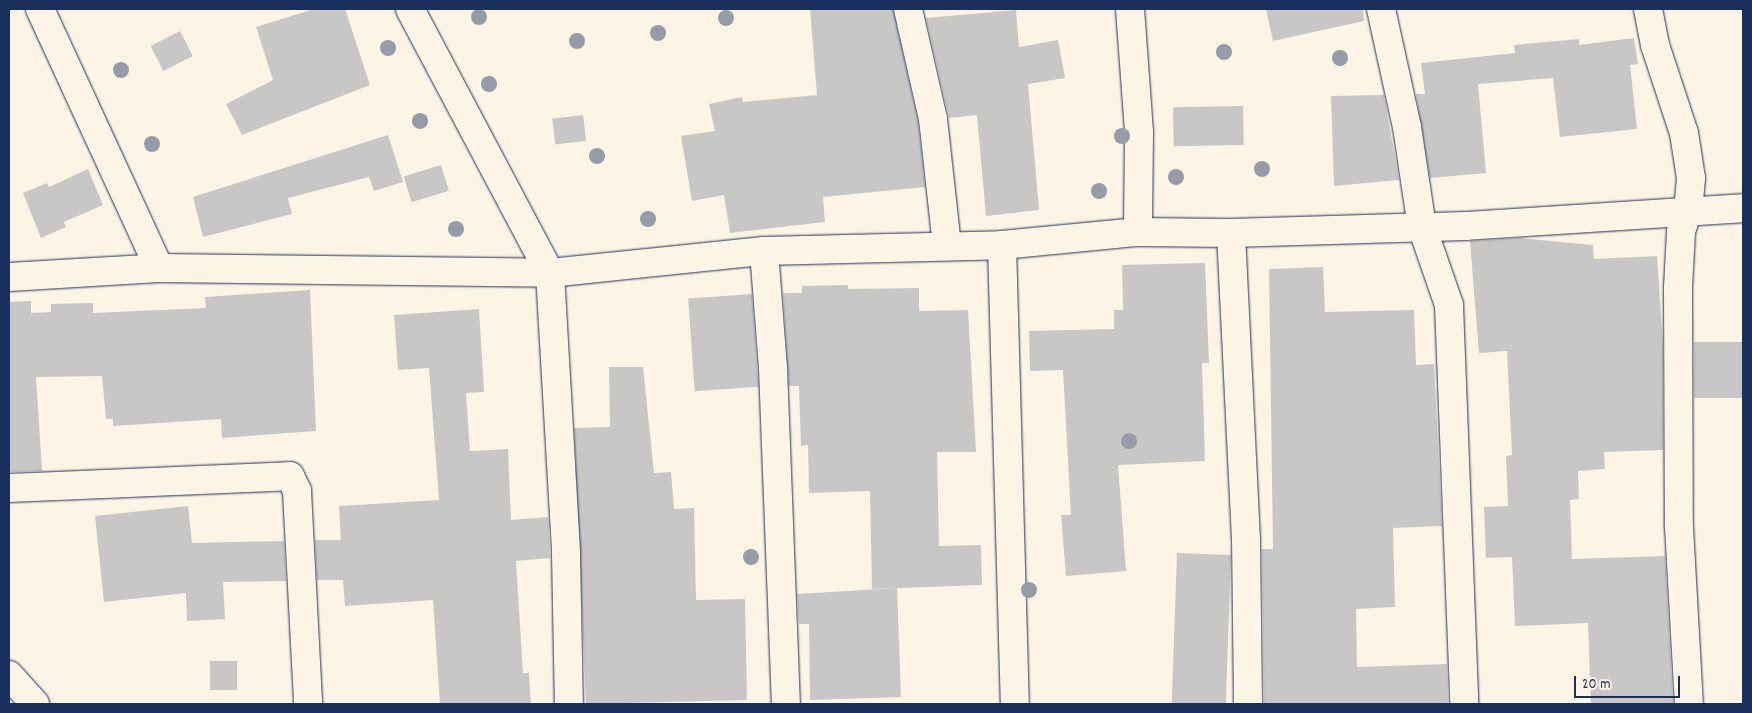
<!DOCTYPE html>
<style>
body{margin:0}
#map{position:relative;width:1752px;height:713px;overflow:hidden;background:#fcf5e5;font-family:Dekko,sans-serif}
div>[style]{position:absolute}
[style*='--x']{left:calc(var(--x)*1px);top:calc(var(--y)*1px);width:calc(var(--w)*1px);rotate:calc(var(--a)*1deg)}
.building>*{inset:0;background:#c8c7c6;transform-origin:0 0}
.roads{filter:drop-shadow(0 0 1px #1b2f5e) drop-shadow(0 0 1px #1b2f5e)}
.street>*{height:28px;margin:-14px;padding:0 14px;transform-origin:14px;border-radius:14px;background:#fcf5e5}
.secondary>*{height:28px;margin:-14px;padding:0 14px;transform-origin:14px;border-radius:14px;background:#fcf5e5}
.trees>*{width:16px;height:16px;margin:-8px;border-radius:50%;background:#969ba8}
span{translate:-50% -50%;white-space:nowrap;text-align:center;line-height:1.15;-webkit-text-stroke:5px #fcf5e5;paint-order:stroke}
.frame{position:absolute;inset:0;border:10px solid #1b2f5e;pointer-events:none}
.scale{position:absolute;left:1574px;top:676px;width:106px;height:22px;box-sizing:border-box;border:2px solid #1b2f5e;border-top:0;padding-left:6px;font-size:15px;line-height:18px;white-space:nowrap;color:#1b2f5e;-webkit-text-stroke:4px #fcf5e5;paint-order:stroke}
</style>
<div id="map">
<div class="building">
<div style="clip-path:polygon(314px 9px,345px 9px,370px 85px,242px 135px,226px 104px,273px 80px,256px 27px)"></div>
<div style="clip-path:polygon(810px 9px,893px 9px,918px 122px,925px 187px,823px 197px,825px 222px,730px 233px,724px 195px,692px 201px,681px 136px,715px 131px,709px 104px,742px 97px,743px 102px,817px 95px)"></div>
<div style="clip-path:polygon(1266px 9px,1363px 9px,1364px 21px,1273px 41px)"></div>
<div style="clip-path:polygon(1016px 10px,1019px 47px,1058px 40px,1065px 78px,1028px 84px,1039px 210px,986px 216px,977px 115px,949px 118px,926px 18px)"></div>
<div style="left:180px;top:31px;width:28px;height:33px;rotate:63deg"></div>
<div style="clip-path:polygon(1634px 38px,1638px 64px,1630px 65px,1637px 129px,1560px 137px,1553px 78px,1478px 84px,1486px 173px,1430px 178px,1416px 94px,1425px 94px,1421px 63px,1515px 53px,1514px 45px,1579px 39px,1579px 45px)"></div>
<div style="clip-path:polygon(1384px 95px,1399px 180px,1334px 186px,1331px 96px)"></div>
<div style="left:1243px;top:106px;width:39px;height:70px;rotate:89deg"></div>
<div style="left:583px;top:115px;width:26px;height:31px;rotate:83deg"></div>
<div style="clip-path:polygon(388px 135px,403px 182px,374px 191px,369px 177px,288px 198px,292px 214px,203px 237px,193px 197px)"></div>
<div style="left:441px;top:165px;width:27px;height:39px;rotate:73deg"></div>
<div style="clip-path:polygon(88px 169px,103px 205px,64px 222px,66px 227px,41px 238px,23px 193px,47px 183px,49px 187px)"></div>
<div style="clip-path:polygon(1519px 238px,1593px 245px,1594px 259px,1657px 256px,1663px 345px,1663px 450px,1604px 452px,1605px 469px,1578px 471px,1579px 499px,1570px 500px,1572px 559px,1665px 556px,1673px 704px,1591px 704px,1588px 623px,1515px 626px,1512px 557px,1486px 558px,1484px 507px,1508px 506px,1506px 456px,1512px 455px,1507px 351px,1479px 353px,1470px 241px)"></div>
<div style="clip-path:polygon(1205px 263px,1209px 363px,1202px 363px,1205px 461px,1118px 465px,1126px 571px,1066px 576px,1061px 515px,1071px 515px,1063px 370px,1030px 371px,1029px 331px,1114px 329px,1114px 310px,1123px 310px,1122px 265px)"></div>
<div style="clip-path:polygon(1323px 267px,1325px 312px,1414px 310px,1416px 365px,1434px 364px,1442px 526px,1393px 528px,1395px 607px,1356px 609px,1357px 667px,1447px 664px,1448px 704px,1264px 704px,1262px 549px,1273px 549px,1269px 269px)"></div>
<div style="clip-path:polygon(848px 285px,848px 289px,919px 288px,919px 311px,968px 310px,976px 452px,937px 452px,939px 546px,981px 545px,982px 585px,872px 589px,870px 491px,809px 493px,808px 445px,801px 446px,799px 386px,789px 386px,783px 293px,802px 293px,802px 286px)"></div>
<div style="clip-path:polygon(310px 290px,316px 431px,222px 438px,221px 419px,113px 426px,113px 419px,106px 419px,102px 376px,36px 377px,42px 471px,9px 472px,9px 302px,31px 301px,31px 313px,51px 312px,51px 304px,93px 303px,93px 313px,206px 308px,205px 297px)"></div>
<div style="left:752px;top:294px;width:93px;height:64px;rotate:86deg"></div>
<div style="clip-path:polygon(479px 309px,484px 392px,466px 393px,470px 451px,508px 449px,511px 520px,548px 517px,550px 558px,516px 561px,523px 673px,529px 673px,531px 704px,440px 704px,433px 600px,345px 606px,343px 580px,317px 580px,315px 540px,341px 540px,339px 506px,439px 500px,429px 368px,398px 370px,394px 315px)"></div>
<div style="left:1743px;top:342px;width:56px;height:49px;rotate:90deg"></div>
<div style="clip-path:polygon(609px 367px,643px 367px,654px 473px,671px 472px,674px 509px,694px 508px,696px 600px,745px 599px,747px 700px,586px 704px,574px 428px,610px 427px)"></div>
<div style="clip-path:polygon(188px 506px,192px 543px,284px 541px,286px 581px,223px 582px,225px 619px,187px 621px,186px 593px,104px 602px,95px 516px)"></div>
<div style="left:1177px;top:553px;width:54px;height:151px;rotate:2deg"></div>
<div style="clip-path:polygon(897px 588px,901px 697px,810px 700px,809px 624px,799px 624px,797px 594px)"></div>
<div style="left:237px;top:661px;width:29px;height:27px;rotate:90deg"></div>
</div>
<div class="roads">
<div class="street">
<div style="--x:40;--y:9;--w:285;--a:65.3"></div>
<div style="--x:410;--y:9;--w:299;--a:62.1"></div>
<div style="--x:550;--y:273;--w:281;--a:86.7"></div>
<div style="--x:566;--y:554;--w:150;--a:88.9"></div>
<div style="--x:908;--y:9;--w:113;--a:77.2"></div>
<div style="--x:933;--y:119;--w:128;--a:83.7"></div>
<div style="--x:1130;--y:9;--w:124;--a:85.8"></div>
<div style="--x:1139;--y:133;--w:99;--a:90.6"></div>
<div style="--x:1381;--y:9;--w:121;--a:77.6"></div>
<div style="--x:1407;--y:127;--w:101;--a:81.5"></div>
<div style="--x:1422;--y:227;--w:83;--a:70.9"></div>
<div style="--x:1449;--y:305;--w:399;--a:87.8"></div>
<div style="--x:1648;--y:9;--w:37;--a:79"></div>
<div style="--x:1655;--y:45;--w:93;--a:71.8"></div>
<div style="--x:1684;--y:133;--w:46;--a:81.2"></div>
<div style="--x:1691;--y:178;--w:32;--a:95"></div>
<div style="--x:1688;--y:210;--w:23;--a:108"></div>
<div style="--x:1681;--y:232;--w:55;--a:93.1"></div>
<div style="--x:1678;--y:287;--w:240;--a:89.8"></div>
<div style="--x:1679;--y:527;--w:177;--a:86.8"></div>
<div style="--x:1231;--y:233;--w:306;--a:87.2"></div>
<div style="--x:1246;--y:539;--w:165;--a:89.3"></div>
<div style="--x:1002;--y:245;--w:459;--a:88.4"></div>
<div style="--x:764;--y:251;--w:117;--a:85.6"></div>
<div style="--x:773;--y:368;--w:336;--a:87.8"></div>
<div style="--x:9;--y:277;--w:150;--a:-3.4"></div>
<div style="--x:159;--y:268;--w:391;--a:0.7"></div>
<div style="--x:550;--y:273;--w:215;--a:-5.9"></div>
<div style="--x:764;--y:251;--w:238;--a:-1.4"></div>
<div style="--x:1002;--y:245;--w:137;--a:-5.5"></div>
<div style="--x:1138;--y:232;--w:93;--a:0.6"></div>
<div style="--x:1231;--y:233;--w:235;--a:-1.7"></div>
<div style="--x:1466;--y:226;--w:278;--a:-3.7"></div>
<div style="--x:9;--y:488;--w:281;--a:-2.4"></div>
<div style="--x:290;--y:476;--w:17;--a:65"></div>
<div style="--x:297;--y:491;--w:213;--a:87"></div>
</div>
<div class="secondary">
<div style="--x:9;--y:675;--w:39;--a:48"></div>
</div>
</div>
<div class="trees">
<div style="left:479px;top:17px"></div>
<div style="left:726px;top:18px"></div>
<div style="left:658px;top:33px"></div>
<div style="left:577px;top:41px"></div>
<div style="left:388px;top:48px"></div>
<div style="left:1224px;top:52px"></div>
<div style="left:1340px;top:58px"></div>
<div style="left:121px;top:70px"></div>
<div style="left:489px;top:84px"></div>
<div style="left:420px;top:121px"></div>
<div style="left:1122px;top:136px"></div>
<div style="left:152px;top:144px"></div>
<div style="left:597px;top:156px"></div>
<div style="left:1262px;top:169px"></div>
<div style="left:1176px;top:177px"></div>
<div style="left:1099px;top:191px"></div>
<div style="left:648px;top:219px"></div>
<div style="left:456px;top:229px"></div>
<div style="left:1129px;top:441px"></div>
<div style="left:751px;top:557px"></div>
<div style="left:1029px;top:590px"></div>
</div>
<div class="frame"></div>
<div class="scale">20 m</div>
</div>
